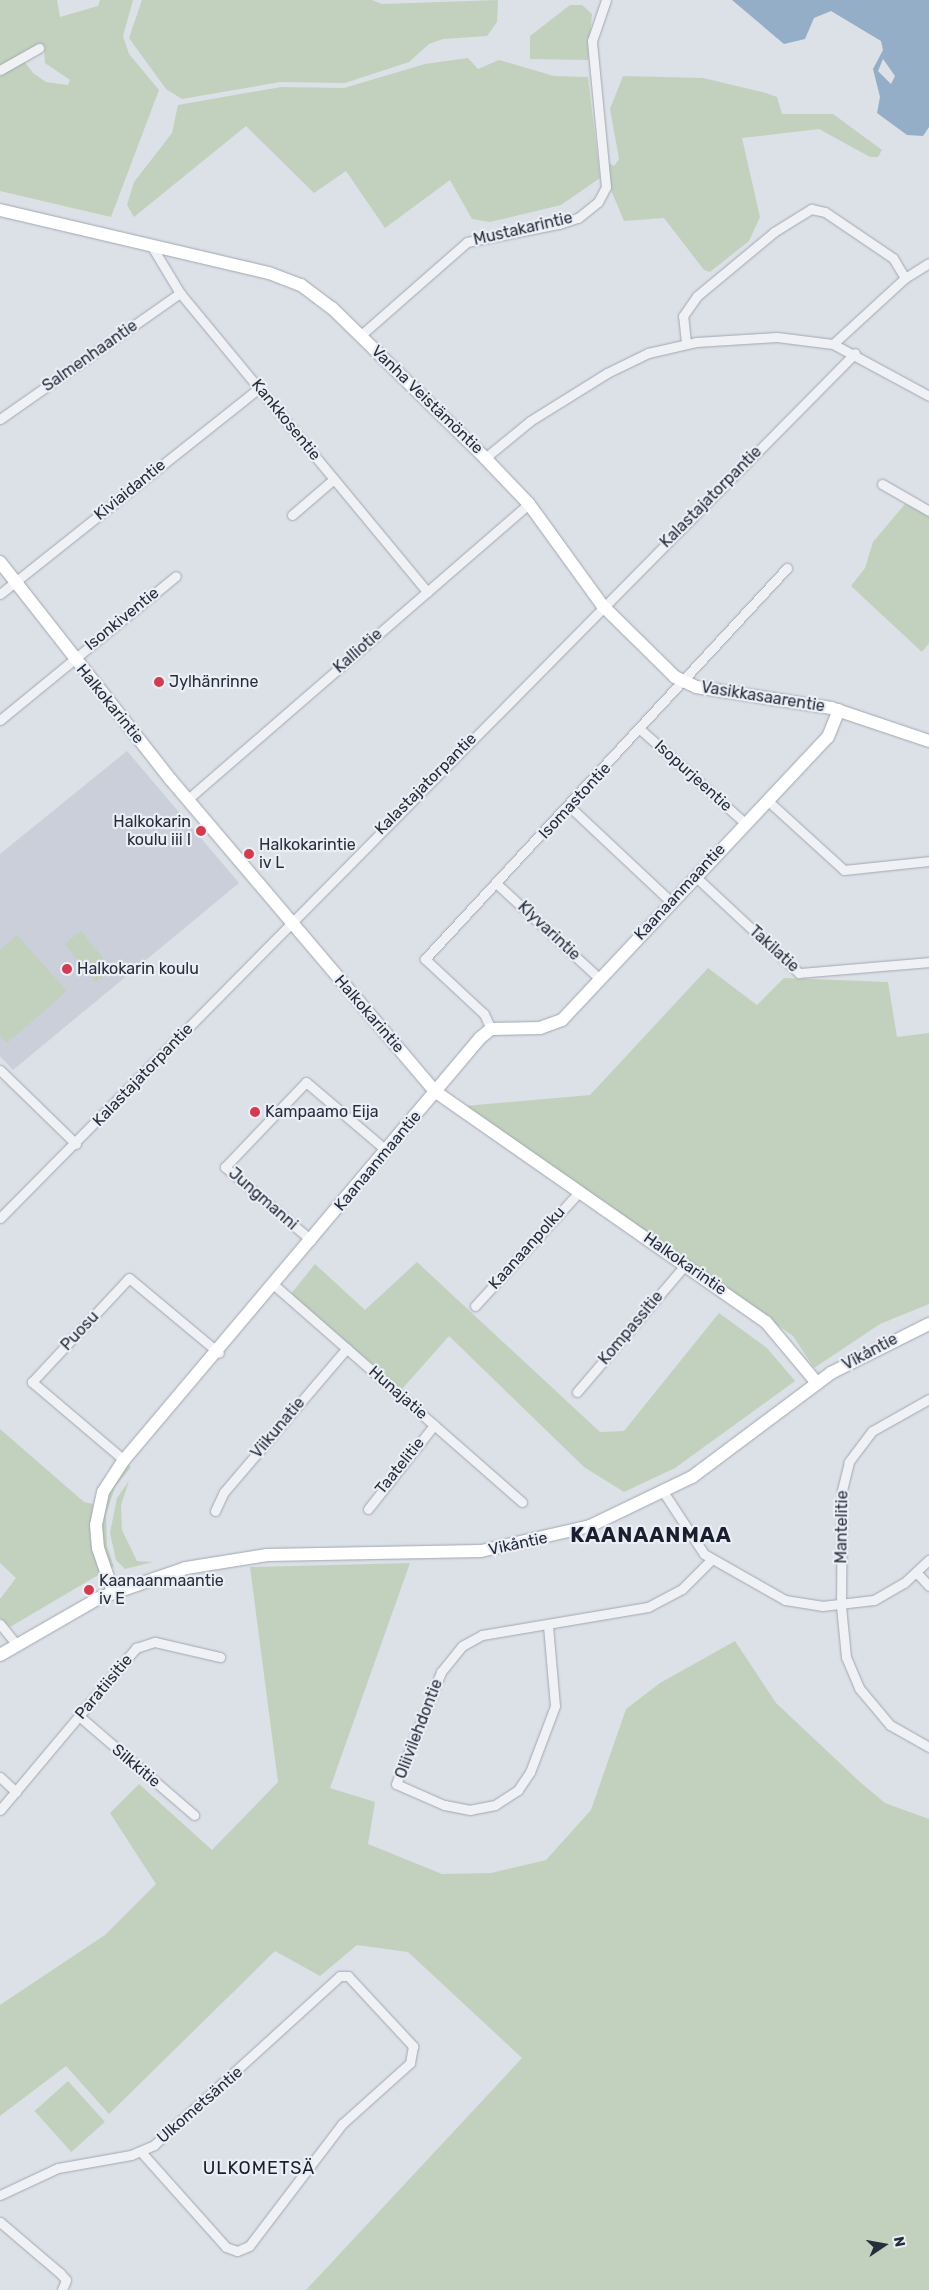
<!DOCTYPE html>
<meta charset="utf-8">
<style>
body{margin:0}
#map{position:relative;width:929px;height:2290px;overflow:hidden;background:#dce0e7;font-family:Rubik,sans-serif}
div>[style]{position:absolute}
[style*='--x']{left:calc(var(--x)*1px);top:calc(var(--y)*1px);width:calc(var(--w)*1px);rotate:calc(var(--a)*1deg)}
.built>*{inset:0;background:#cacfd9}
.green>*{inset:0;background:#c2d1bd;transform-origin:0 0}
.water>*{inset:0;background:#95aec8}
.roads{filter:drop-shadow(0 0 1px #a1a7b1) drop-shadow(0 0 1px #a1a7b1)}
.street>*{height:9px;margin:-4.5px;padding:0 4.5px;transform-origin:4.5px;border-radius:4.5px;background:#eff1f5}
.secondary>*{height:12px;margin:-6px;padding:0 6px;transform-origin:6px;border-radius:6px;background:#fff}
.dots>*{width:14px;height:14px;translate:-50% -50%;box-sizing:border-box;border:2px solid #ebeff5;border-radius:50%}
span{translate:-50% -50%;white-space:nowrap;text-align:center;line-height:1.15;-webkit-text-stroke:4.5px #ebeff5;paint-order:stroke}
.street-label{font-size:16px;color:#252e3d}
.poi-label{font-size:16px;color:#252e3d}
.left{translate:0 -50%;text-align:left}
.right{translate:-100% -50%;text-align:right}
.neighbourhood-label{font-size:18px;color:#181f2e;letter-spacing:1px}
.district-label{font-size:21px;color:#181f2e;font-weight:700;letter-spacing:1px}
.north{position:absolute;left:859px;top:2220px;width:50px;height:50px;-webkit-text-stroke:4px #ebeff5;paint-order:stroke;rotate:78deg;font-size:14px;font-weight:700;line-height:20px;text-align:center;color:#252e3d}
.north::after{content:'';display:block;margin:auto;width:18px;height:22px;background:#252e3d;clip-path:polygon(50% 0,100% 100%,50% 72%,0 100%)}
</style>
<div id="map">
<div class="built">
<div style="clip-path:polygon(127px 751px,239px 883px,13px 1070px,0 1056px,0 854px)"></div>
</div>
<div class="green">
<div style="clip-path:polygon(evenodd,0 0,57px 0,60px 17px,98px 6px,100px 0,133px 0,123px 36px,129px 54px,159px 90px,111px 217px,0 191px,0 0,39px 48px,44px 48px,45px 63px,70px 80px,68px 85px,46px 82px,33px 73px,24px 61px,39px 48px)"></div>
<div style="clip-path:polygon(142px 0,372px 0,382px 4px,498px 0,497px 22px,487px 36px,443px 39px,429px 44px,409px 62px,345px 83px,280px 82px,182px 99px,166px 89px,129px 38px)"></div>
<div style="clip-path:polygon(570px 5px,582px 5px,592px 14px,588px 60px,530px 59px,530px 36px)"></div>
<div style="clip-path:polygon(468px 58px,478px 69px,499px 60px,554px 76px,588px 77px,600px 178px,561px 205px,490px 222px,472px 219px,450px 180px,385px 228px,346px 171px,314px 193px,246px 126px,134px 217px,127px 205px,134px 182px,172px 133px,178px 105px,281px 87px,344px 88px,425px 64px)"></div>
<div style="clip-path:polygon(623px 76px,703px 78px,766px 93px,777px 97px,782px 114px,833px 114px,882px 150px,878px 157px,870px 157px,819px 129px,742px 138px,760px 217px,749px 241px,710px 272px,704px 270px,664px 218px,624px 221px,611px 190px,609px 163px,614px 166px,619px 159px,610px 109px)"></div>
<div style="clip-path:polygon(905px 504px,929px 516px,929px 643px,922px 652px,851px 586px,865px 568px,873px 542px)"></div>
<div style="left:81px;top:931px;width:49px;height:21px;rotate:51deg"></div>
<div style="clip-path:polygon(17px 935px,67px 991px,7px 1043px,0 1035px,0 950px)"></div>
<div style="clip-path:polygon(708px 968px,757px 1005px,784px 978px,888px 982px,897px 1037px,929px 1033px,929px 1304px,880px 1324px,814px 1368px,793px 1336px,465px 1106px,590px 1095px)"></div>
<div style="clip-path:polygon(417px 1262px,600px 1432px,624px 1431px,719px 1313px,767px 1348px,795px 1381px,675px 1468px,624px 1492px,584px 1467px,449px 1336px,402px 1389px,290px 1295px,315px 1264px,365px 1310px)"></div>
<div style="clip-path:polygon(0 1429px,84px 1502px,93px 1504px,90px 1538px,100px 1574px,10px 1627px,0 1618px,0 1599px,16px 1578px,0 1563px)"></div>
<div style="clip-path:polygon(127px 1464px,131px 1467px,115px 1487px,106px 1515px,107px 1546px,114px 1567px,109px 1568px,102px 1547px,102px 1514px,112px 1485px)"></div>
<div style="clip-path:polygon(129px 1481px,121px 1505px,122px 1530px,137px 1561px,153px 1562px,125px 1569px,116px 1560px,110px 1533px,117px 1498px)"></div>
<div style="clip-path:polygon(410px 1563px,330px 1788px,375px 1802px,368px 1844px,442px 1874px,491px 1873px,546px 1860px,591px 1810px,626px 1709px,660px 1683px,735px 1641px,776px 1703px,860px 1782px,885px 1803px,929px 1819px,929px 2290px,306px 2290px,522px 2058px,408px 1952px,357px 1945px,320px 1976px,275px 1951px,109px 2114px,66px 2066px,0 2116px,0 2005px,105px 1935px,156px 1884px,110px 1813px,139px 1784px,212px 1850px,278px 1782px,250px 1567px)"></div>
<div style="left:68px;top:2081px;width:55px;height:45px;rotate:48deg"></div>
</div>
<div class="water">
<div style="clip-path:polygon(evenodd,732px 0,929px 0,929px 127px,923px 136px,907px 135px,877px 113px,880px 97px,873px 69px,883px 50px,881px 41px,831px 11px,814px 18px,805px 39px,784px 44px,732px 0,883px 59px,895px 76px,891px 84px,878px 71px,883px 59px)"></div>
</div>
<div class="roads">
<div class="street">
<div style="--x:0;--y:70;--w:45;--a:-29.4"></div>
<div style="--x:151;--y:245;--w:56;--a:58.9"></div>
<div style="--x:180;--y:293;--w:388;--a:50.4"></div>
<div style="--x:360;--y:336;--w:142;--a:-41.3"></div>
<div style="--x:467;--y:242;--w:94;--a:-11.1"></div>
<div style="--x:559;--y:224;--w:20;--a:-18"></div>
<div style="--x:578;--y:218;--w:26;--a:-39"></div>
<div style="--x:598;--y:202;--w:17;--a:-62"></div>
<div style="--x:606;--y:187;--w:147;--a:-95.5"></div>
<div style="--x:592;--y:41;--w:43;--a:-71.1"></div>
<div style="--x:686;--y:343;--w:27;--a:-96"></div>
<div style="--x:683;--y:316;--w:24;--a:-55"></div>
<div style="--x:697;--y:296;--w:100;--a:-39.7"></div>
<div style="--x:774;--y:232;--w:44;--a:-31.9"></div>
<div style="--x:811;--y:209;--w:14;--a:12"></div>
<div style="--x:825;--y:212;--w:82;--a:34.1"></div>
<div style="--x:893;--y:258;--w:23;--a:59"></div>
<div style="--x:833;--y:344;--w:98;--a:-42.5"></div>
<div style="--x:905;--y:278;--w:28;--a:-32"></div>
<div style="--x:0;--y:419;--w:220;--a:-35"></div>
<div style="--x:485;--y:458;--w:58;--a:-39.4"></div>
<div style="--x:530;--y:421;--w:91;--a:-31.9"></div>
<div style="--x:607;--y:373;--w:46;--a:-26"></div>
<div style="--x:648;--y:353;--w:49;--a:-12.9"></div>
<div style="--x:696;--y:342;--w:81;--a:-3.5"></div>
<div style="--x:777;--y:337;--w:56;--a:7.1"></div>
<div style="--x:833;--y:344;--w:109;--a:28.4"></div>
<div style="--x:882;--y:484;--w:54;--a:29.9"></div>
<div style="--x:292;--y:515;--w:55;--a:-40.6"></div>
<div style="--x:0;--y:594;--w:332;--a:-38.5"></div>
<div style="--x:0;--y:720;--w:227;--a:-39.3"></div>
<div style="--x:641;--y:730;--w:138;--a:41.8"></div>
<div style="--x:188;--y:799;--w:451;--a:-40.9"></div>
<div style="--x:767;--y:800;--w:104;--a:42.3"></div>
<div style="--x:844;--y:870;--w:85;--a:-6"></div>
<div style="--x:570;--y:807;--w:139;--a:43.2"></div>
<div style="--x:696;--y:877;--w:141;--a:43"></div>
<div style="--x:799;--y:973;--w:130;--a:-4.8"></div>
<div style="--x:497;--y:884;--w:140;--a:42.7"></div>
<div style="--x:491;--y:1029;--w:17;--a:-115"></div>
<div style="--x:484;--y:1014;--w:81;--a:-137"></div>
<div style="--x:425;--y:959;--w:533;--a:-47.21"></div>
<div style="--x:0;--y:1070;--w:106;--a:44.2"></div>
<div style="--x:0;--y:1218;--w:1216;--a:-45.33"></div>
<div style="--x:311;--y:1240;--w:113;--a:-139.7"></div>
<div style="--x:225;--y:1167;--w:117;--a:-46.4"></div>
<div style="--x:306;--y:1082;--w:106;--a:40.4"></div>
<div style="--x:273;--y:1284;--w:331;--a:41.2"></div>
<div style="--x:475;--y:1306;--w:156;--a:-47.6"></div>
<div style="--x:577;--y:1392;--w:168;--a:-49.6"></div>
<div style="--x:929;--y:1399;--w:65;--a:150.7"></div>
<div style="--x:872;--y:1431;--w:39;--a:127"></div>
<div style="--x:849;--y:1462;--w:30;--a:104"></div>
<div style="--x:842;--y:1491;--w:115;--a:90.5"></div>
<div style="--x:841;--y:1606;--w:51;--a:84.4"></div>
<div style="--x:846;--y:1657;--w:34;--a:67"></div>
<div style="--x:859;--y:1688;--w:48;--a:50"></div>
<div style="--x:890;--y:1725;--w:45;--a:29.4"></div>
<div style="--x:124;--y:1460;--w:121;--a:-139.7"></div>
<div style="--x:32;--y:1382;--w:142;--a:-47"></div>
<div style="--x:129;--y:1278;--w:117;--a:39.8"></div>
<div style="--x:664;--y:1493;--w:73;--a:56.7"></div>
<div style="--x:704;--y:1554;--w:93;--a:29.6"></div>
<div style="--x:785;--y:1600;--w:37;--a:9"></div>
<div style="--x:822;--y:1606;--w:52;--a:-6.6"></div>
<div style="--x:874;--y:1600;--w:34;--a:-30"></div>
<div style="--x:904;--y:1583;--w:34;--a:-43"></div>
<div style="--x:368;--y:1509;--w:107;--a:-51.8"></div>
<div style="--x:215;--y:1511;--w:21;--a:-65"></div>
<div style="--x:224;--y:1492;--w:189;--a:-49.5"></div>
<div style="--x:916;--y:1572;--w:19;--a:47"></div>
<div style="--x:0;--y:1624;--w:27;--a:51"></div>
<div style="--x:548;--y:1626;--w:80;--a:85"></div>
<div style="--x:555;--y:1706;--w:71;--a:110.7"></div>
<div style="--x:530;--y:1772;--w:22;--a:124"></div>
<div style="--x:518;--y:1790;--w:27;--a:147"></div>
<div style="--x:495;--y:1805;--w:25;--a:169"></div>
<div style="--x:470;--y:1810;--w:26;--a:-169"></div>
<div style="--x:444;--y:1805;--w:52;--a:-156.4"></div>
<div style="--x:396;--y:1784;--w:121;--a:-68.1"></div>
<div style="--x:441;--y:1672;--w:33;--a:-51"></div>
<div style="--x:462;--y:1646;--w:23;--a:-29"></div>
<div style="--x:482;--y:1635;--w:168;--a:-9.6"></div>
<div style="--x:648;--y:1607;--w:38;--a:-28"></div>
<div style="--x:682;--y:1589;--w:41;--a:-45"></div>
<div style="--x:79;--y:1716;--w:152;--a:40.7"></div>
<div style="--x:0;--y:1777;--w:22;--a:43"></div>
<div style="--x:0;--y:1810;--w:212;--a:-50"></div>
<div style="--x:136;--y:1648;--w:20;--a:-18"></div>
<div style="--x:155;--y:1642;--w:67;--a:13"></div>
<div style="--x:0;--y:2195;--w:64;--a:-25"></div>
<div style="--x:58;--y:2168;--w:74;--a:-10.1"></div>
<div style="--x:131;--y:2155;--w:25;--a:-23"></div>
<div style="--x:154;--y:2145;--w:251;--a:-42.3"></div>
<div style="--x:340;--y:1976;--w:8;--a:0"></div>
<div style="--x:348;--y:1976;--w:96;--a:47.1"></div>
<div style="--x:413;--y:2046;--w:17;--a:100"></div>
<div style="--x:410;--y:2063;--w:91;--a:138.1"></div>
<div style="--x:342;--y:2124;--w:153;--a:127.3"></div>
<div style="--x:249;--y:2246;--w:13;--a:157"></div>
<div style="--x:237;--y:2251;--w:12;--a:-160"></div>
<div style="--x:226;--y:2247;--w:127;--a:-131.8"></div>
<div style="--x:0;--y:2222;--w:79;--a:40.4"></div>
<div style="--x:60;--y:2273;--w:9;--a:49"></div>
<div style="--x:66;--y:2280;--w:11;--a:112"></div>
</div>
<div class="secondary">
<div style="--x:0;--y:210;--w:276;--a:13.2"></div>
<div style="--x:269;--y:273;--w:34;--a:21"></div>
<div style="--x:301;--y:285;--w:39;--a:37"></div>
<div style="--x:332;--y:308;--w:214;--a:44.4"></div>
<div style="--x:485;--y:458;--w:64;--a:46.3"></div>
<div style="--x:529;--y:504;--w:125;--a:54.1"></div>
<div style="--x:602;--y:605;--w:103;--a:44.6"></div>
<div style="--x:675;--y:677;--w:23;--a:25"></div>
<div style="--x:696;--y:687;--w:137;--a:8.8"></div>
<div style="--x:831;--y:708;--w:103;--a:18.6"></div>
<div style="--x:0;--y:562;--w:277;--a:51.9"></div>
<div style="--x:171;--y:780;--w:409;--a:49.7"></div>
<div style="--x:436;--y:1092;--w:402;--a:34.9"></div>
<div style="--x:766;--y:1322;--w:80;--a:50.1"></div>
<div style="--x:113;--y:1592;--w:46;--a:-108.8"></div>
<div style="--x:98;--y:1548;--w:23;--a:-95"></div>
<div style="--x:96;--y:1525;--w:34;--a:-78"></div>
<div style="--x:103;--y:1492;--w:38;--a:-57"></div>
<div style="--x:124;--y:1460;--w:552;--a:-49.85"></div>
<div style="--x:480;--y:1038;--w:14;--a:-39"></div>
<div style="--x:491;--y:1029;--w:49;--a:-1.2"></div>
<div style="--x:540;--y:1028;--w:23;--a:-20"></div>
<div style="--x:562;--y:1020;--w:388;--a:-46.8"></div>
<div style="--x:828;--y:737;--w:29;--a:-68"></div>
<div style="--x:0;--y:1655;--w:114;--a:-29.9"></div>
<div style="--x:99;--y:1598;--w:92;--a:-19"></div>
<div style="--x:186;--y:1568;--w:82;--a:-9.1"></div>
<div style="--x:267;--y:1555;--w:214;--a:-1.1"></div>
<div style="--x:481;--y:1551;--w:112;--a:-12.9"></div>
<div style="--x:590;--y:1526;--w:113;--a:-25.7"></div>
<div style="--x:692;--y:1477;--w:174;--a:-36.8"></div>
<div style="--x:831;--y:1373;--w:110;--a:-26.6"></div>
</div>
</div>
<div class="dots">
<div style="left:159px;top:682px;background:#d13c51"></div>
<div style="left:201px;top:831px;background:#d13c51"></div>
<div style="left:249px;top:854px;background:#d13c51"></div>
<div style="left:67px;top:969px;background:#d13c51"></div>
<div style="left:255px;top:1112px;background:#d13c51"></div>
<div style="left:89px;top:1590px;background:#d13c51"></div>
</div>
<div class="street-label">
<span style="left:523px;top:229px;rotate:-13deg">Mustakarintie</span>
<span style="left:90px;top:356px;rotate:-35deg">Salmenhaantie</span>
<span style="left:427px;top:400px;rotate:44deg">Vanha Veistämöntie</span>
<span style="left:286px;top:420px;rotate:51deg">Kankkosentie</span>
<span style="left:130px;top:490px;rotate:-39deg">Kiviaidantie</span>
<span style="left:711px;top:497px;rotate:-45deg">Kalastajatorpantie</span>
<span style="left:122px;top:619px;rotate:-39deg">Isonkiventie</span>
<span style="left:358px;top:651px;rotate:-41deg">Kalliotie</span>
<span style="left:763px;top:697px;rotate:9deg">Vasikkasaarentie</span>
<span style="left:110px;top:704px;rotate:51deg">Halkokarintie</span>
<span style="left:693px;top:776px;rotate:42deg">Isopurjeentie</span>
<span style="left:426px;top:784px;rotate:-45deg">Kalastajatorpantie</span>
<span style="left:575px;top:801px;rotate:-47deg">Isomastontie</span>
<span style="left:680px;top:892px;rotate:-47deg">Kaanaanmaantie</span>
<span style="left:549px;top:931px;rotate:43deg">Klyvarintie</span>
<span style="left:774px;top:949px;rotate:42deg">Takilatie</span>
<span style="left:369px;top:1014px;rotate:49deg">Halkokarintie</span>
<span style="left:143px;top:1075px;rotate:-46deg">Kalastajatorpantie</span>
<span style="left:378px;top:1161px;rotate:-50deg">Kaanaanmaantie</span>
<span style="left:263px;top:1199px;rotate:41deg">Jungmanni</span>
<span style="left:527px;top:1248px;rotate:-48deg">Kaanaanpolku</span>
<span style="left:685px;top:1264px;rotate:35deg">Halkokarintie</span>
<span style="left:631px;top:1328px;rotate:-50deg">Kompassitie</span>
<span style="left:80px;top:1331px;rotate:-47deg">Puosu</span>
<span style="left:870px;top:1352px;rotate:-28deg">Vikåntie</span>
<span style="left:398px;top:1393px;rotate:41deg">Hunajatie</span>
<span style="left:278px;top:1428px;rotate:-50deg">Viikunatie</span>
<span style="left:400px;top:1466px;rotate:-51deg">Taatelitie</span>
<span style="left:842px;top:1527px;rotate:-89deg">Mantelitie</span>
<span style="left:518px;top:1544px;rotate:-12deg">Vikåntie</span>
<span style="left:104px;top:1687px;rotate:-50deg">Paratiisitie</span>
<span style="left:419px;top:1729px;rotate:-69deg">Oliivilehdontie</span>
<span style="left:136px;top:1766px;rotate:40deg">Silkkitie</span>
<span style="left:200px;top:2105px;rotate:-41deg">Ulkometsäntie</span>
</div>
<div class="poi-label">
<span class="left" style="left:169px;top:682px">Jylhänrinne</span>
<span class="right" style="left:191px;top:831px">Halkokarin<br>koulu iii I</span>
<span class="left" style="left:259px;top:854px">Halkokarintie<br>iv L</span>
<span class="left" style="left:77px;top:969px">Halkokarin koulu</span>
<span class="left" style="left:265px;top:1112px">Kampaamo Eija</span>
<span class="left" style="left:99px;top:1590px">Kaanaanmaantie<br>iv E</span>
</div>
<div class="neighbourhood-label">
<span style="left:259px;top:2168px">ULKOMETSÄ</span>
</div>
<div class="district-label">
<span style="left:651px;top:1535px">KAANAANMAA</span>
</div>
<div class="north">N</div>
</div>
